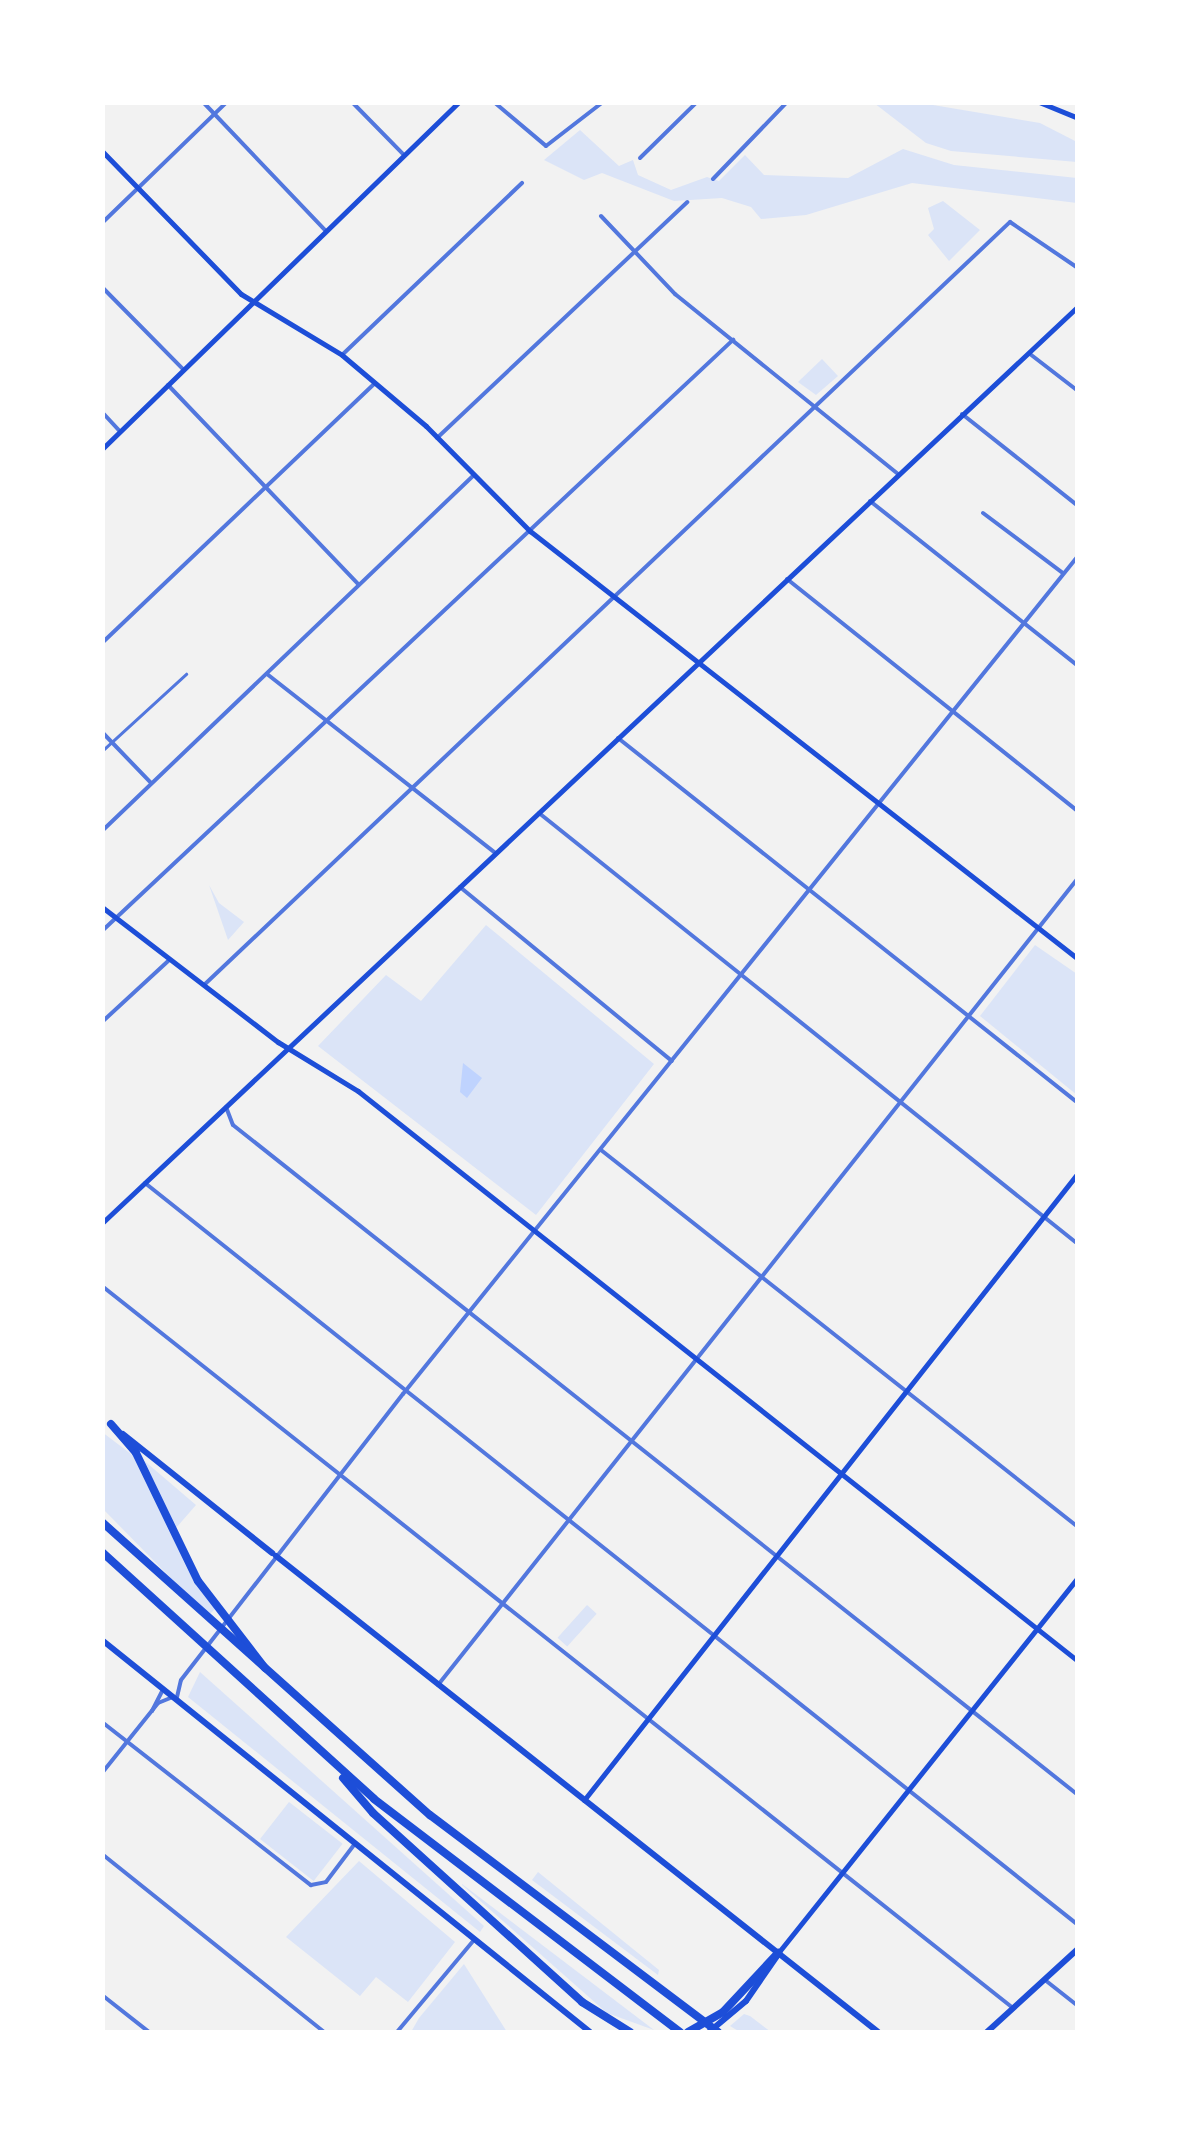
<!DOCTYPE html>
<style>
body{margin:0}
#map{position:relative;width:1180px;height:2135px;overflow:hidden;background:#f2f2f2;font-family:Commissioner,sans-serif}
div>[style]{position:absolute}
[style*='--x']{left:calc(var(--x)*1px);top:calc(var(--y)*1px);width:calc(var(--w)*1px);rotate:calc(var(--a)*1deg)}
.green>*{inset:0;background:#dbe4f7;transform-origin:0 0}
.water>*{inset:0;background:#bfd3fe}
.service>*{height:2.5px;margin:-1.25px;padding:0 1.25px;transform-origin:1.25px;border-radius:1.25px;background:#5277de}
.minor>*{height:4px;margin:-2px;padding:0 2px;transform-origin:2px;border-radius:2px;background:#5277de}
.secondary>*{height:5px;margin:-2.5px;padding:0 2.5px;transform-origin:2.5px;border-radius:2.5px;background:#1d4ed8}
.primary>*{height:6px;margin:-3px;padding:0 3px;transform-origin:3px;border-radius:3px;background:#1d4ed8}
.motorway>*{height:8px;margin:-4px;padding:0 4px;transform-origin:4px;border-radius:4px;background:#1d4ed8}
span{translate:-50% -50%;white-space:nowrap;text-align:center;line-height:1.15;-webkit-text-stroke:8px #fff;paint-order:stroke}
.frame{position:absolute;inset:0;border:105px solid #fff;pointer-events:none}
</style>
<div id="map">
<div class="green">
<div style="clip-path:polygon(874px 103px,921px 103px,1040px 123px,1077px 142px,1077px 162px,951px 151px,926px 143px)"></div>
<div style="clip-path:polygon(580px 130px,619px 166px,633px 160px,638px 175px,671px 190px,707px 177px,719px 181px,745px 155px,764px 175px,848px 178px,903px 149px,954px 165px,1077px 178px,1077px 203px,912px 183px,806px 215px,761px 219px,751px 207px,722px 198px,674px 201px,602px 173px,584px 180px,544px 160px)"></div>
<div style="clip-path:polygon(943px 201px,980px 230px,949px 261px,928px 235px,934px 229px,928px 208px)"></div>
<div style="clip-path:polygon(822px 359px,838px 376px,816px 395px,798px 382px)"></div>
<div style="clip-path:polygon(209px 885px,219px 903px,244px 922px,228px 940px)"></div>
<div style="clip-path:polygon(486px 925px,654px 1064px,536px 1215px,318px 1046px,386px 975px,421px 1001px)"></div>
<div style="clip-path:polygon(1035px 945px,1077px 974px,1077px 1095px,980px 1016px)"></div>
<div style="clip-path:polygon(102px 1432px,135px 1457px,215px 1609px,208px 1616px,103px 1509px)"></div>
<div style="clip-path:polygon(141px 1458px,196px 1505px,176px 1528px,169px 1512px)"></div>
<div style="left:587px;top:1605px;width:13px;height:44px;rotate:42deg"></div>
<div style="clip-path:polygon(200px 1672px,484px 1926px,480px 1932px,188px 1697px)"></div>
<div style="left:289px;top:1802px;width:68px;height:47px;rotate:38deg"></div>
<div style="clip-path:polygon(359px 1861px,455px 1942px,408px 2002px,376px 1977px,360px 1996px,286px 1937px)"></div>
<div style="clip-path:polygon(538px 1872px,659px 1970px,658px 1975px,532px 1880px)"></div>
<div style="clip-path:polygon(462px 1885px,462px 1884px,654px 2030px,607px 2013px)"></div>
<div style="clip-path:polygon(464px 1964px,507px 2032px,411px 2032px,419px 2018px)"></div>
<div style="clip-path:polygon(744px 2014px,750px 2016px,771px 2032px,740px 2032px,730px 2026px)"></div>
</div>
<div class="water">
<div style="clip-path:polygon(463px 1063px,482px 1078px,467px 1098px,460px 1092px)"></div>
</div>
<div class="service">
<div style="--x:102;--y:751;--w:114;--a:-42.5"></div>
</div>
<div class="minor">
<div style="--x:203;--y:102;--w:177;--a:46.4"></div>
<div style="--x:352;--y:102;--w:74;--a:45.5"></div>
<div style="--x:494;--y:102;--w:68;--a:40.2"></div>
<div style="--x:546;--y:146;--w:72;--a:-37.7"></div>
<div style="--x:640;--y:158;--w:80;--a:-44.5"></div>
<div style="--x:713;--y:179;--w:107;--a:-46.1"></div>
<div style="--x:601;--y:216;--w:108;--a:46.5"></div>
<div style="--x:675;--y:294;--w:287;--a:38.9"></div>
<div style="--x:102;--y:223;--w:174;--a:-44.1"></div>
<div style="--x:102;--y:287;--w:115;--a:45.4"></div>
<div style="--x:1030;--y:354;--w:61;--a:37.6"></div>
<div style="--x:342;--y:355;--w:249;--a:-43.7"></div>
<div style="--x:168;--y:385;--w:275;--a:46.3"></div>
<div style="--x:102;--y:412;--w:26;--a:47"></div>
<div style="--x:962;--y:414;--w:148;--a:38.4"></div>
<div style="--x:437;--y:438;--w:344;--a:-43.3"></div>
<div style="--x:870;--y:501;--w:265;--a:38.4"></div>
<div style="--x:983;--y:513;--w:100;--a:36.9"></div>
<div style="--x:787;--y:579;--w:372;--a:38.6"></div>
<div style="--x:102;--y:643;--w:376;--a:-43.6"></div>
<div style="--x:267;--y:674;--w:290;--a:38.1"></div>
<div style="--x:102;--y:732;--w:71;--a:46.1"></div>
<div style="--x:618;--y:738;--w:587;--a:38.43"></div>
<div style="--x:539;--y:813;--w:690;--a:38.65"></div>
<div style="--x:102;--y:831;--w:513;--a:-43.74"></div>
<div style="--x:460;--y:887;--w:274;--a:39.4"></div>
<div style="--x:102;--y:931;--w:865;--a:-43.13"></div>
<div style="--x:204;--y:985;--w:1110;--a:-43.43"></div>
<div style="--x:1010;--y:222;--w:82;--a:34.1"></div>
<div style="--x:102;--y:1022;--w:90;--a:-42.7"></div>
<div style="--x:226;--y:1107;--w:19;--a:69"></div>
<div style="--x:233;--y:1125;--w:1078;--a:38.41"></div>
<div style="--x:601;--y:1150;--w:608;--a:38.32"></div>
<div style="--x:145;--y:1183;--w:1192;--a:38.49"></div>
<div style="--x:102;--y:1286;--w:1162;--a:38.4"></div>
<div style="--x:438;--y:1685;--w:1030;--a:-51.58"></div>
<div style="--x:177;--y:1697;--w:17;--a:-77"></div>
<div style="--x:181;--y:1680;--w:362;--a:-52.2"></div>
<div style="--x:403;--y:1394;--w:1076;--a:-51.15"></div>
<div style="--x:152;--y:1711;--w:25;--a:-63"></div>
<div style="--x:102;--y:1722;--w:265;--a:38"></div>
<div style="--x:311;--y:1885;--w:15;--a:-11"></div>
<div style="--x:326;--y:1882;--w:46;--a:-52.9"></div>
<div style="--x:102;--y:1773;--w:90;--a:-51.3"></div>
<div style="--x:158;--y:1703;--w:16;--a:-22"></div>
<div style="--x:102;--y:1854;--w:285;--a:38.7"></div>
<div style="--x:1045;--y:1980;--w:42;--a:38.2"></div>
<div style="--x:102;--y:1995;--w:60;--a:38.2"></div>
<div style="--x:397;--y:2032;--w:119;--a:-50.1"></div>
</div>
<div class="secondary">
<div style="--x:1039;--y:102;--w:42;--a:22.3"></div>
<div style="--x:102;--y:151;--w:199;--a:45.8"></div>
<div style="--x:241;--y:294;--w:118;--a:31.1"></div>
<div style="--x:342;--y:355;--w:110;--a:40.2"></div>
<div style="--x:426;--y:426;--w:148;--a:45.3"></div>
<div style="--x:530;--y:531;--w:695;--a:37.99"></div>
<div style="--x:102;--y:449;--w:498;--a:-44.2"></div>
<div style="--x:102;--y:907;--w:222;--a:37.5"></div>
<div style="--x:278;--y:1042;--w:94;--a:31.5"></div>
<div style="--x:358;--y:1091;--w:918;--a:38.37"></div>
<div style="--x:102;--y:1223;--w:1339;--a:-43.21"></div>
<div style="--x:584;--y:1800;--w:798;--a:-51.77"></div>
<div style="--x:778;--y:1953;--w:481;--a:-51.4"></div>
</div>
<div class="primary">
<div style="--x:123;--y:1434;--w:191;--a:38.6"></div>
<div style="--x:276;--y:1556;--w:767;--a:38.33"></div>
<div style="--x:102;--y:1640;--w:626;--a:38.77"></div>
<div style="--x:709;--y:2032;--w:48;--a:-40"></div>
<div style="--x:746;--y:2001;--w:55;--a:-55.4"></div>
<div style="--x:987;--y:2032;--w:123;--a:-42.4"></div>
</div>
<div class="motorway">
<div style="--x:111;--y:1424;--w:38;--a:49"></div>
<div style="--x:136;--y:1453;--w:142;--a:64.2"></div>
<div style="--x:198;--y:1581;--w:110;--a:52.4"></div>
<div style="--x:102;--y:1522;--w:440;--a:41.8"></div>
<div style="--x:430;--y:1815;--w:361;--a:37"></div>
<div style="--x:102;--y:1552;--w:367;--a:42.2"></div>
<div style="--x:374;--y:1799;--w:385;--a:37.3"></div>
<div style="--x:343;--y:1778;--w:46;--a:49.4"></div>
<div style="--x:373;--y:1813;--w:282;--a:42.1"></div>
<div style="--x:582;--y:2002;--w:57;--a:32"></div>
<div style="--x:688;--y:2032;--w:40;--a:-29.7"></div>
<div style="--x:723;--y:2012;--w:81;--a:-47"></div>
</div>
<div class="frame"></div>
</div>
